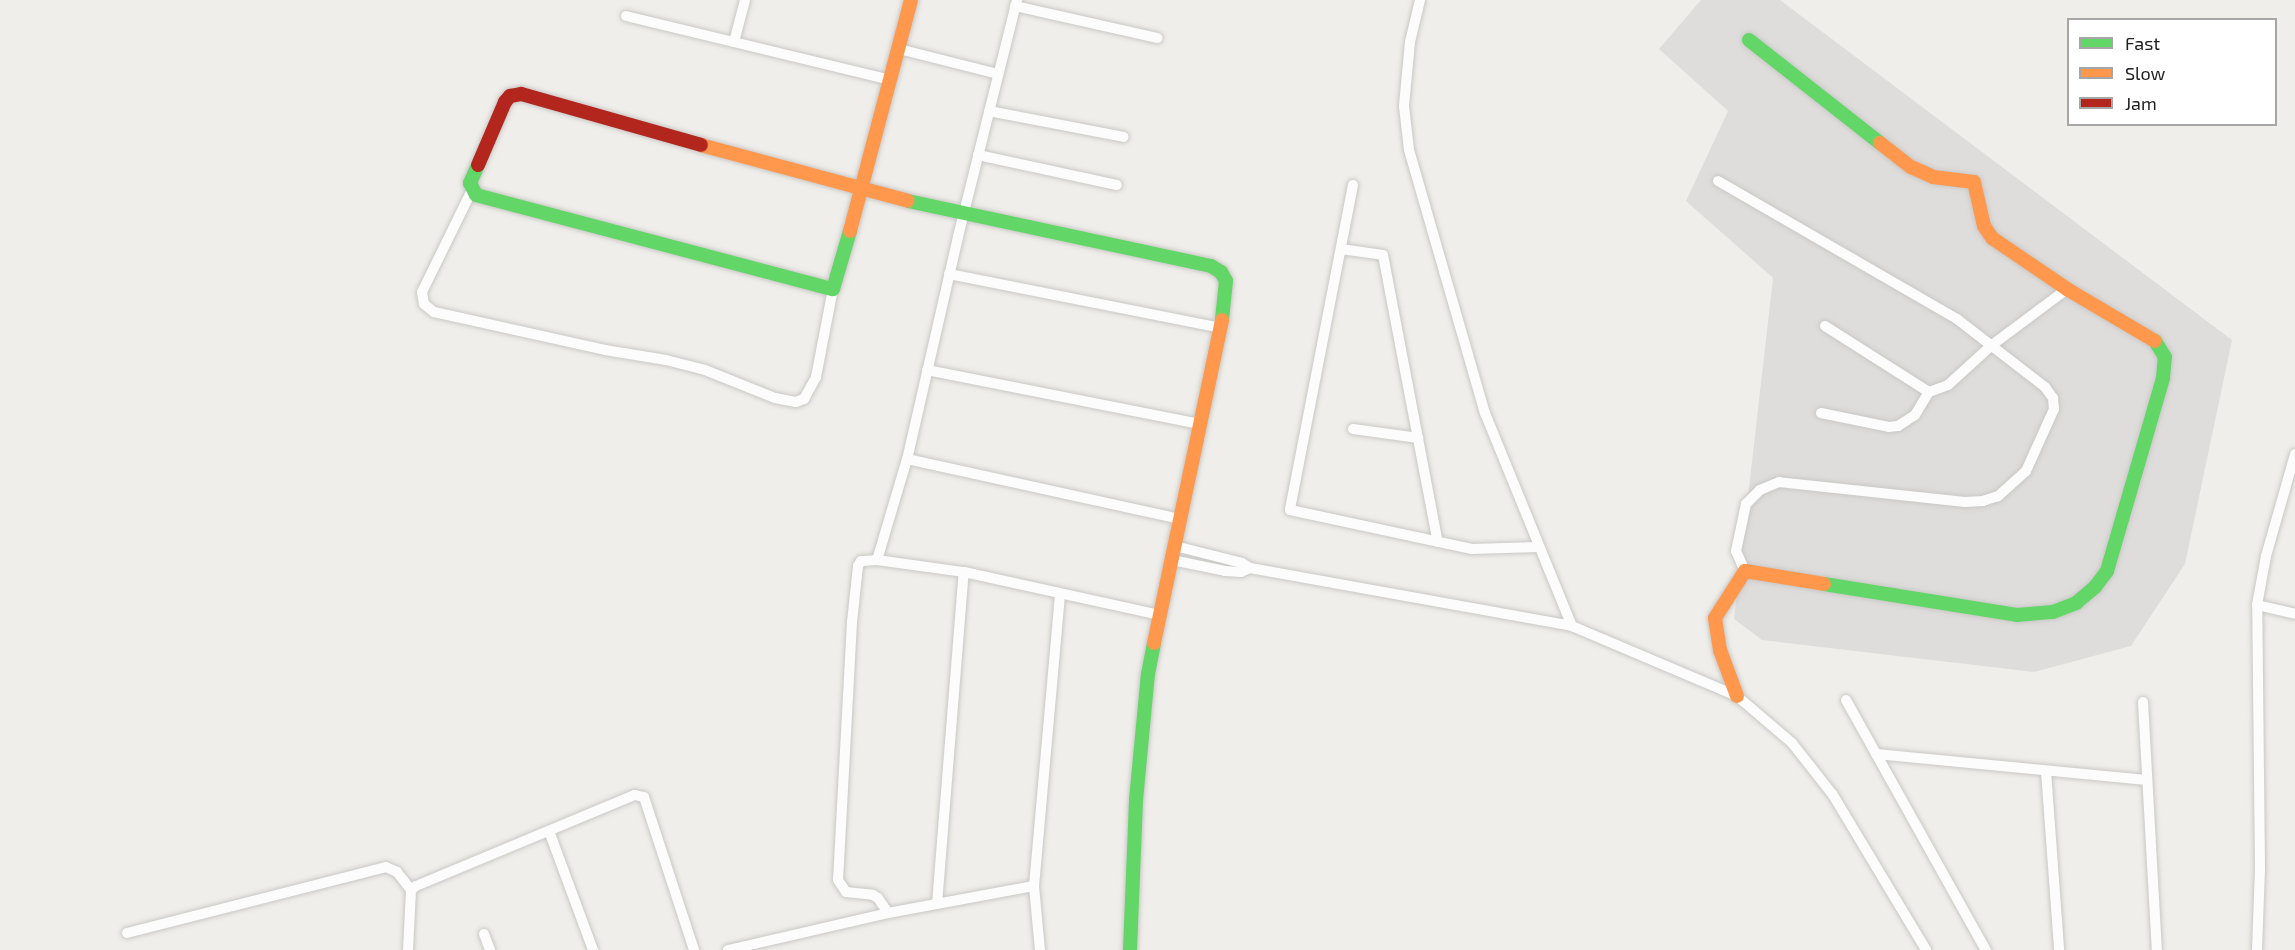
<!DOCTYPE html>
<style>
body{margin:0}
#map{position:relative;width:2295px;height:950px;overflow:hidden;background:#f0eeea;font-family:"Exo 2",sans-serif}
div>[style]{position:absolute}
[style*='--x']{left:calc(var(--x)*1px);top:calc(var(--y)*1px);width:calc(var(--w)*1px);rotate:calc(var(--a)*1deg)}
.residential>*{inset:0;background:#dfdddb}
.roads{filter:drop-shadow(0 0 2px #c8c8c6) drop-shadow(0 0 2px #c8c8c6)}
.street>*{height:10px;margin:-5px;padding:0 5px;transform-origin:5px;border-radius:5px;background:#fdfcfc}
.fast>*{height:14px;margin:-7px;padding:0 7px;transform-origin:7px;border-radius:7px;background:#63d668}
.slow>*{height:14px;margin:-7px;padding:0 7px;transform-origin:7px;border-radius:7px;background:#ff974d}
.jam>*{height:14px;margin:-7px;padding:0 7px;transform-origin:7px;border-radius:7px;background:#b3261e}
span{translate:-50% -50%;white-space:nowrap;text-align:center;line-height:1.15;-webkit-text-stroke:6px #fff;paint-order:stroke}
.legend{position:absolute;left:2067px;top:18px;width:210px;height:108px;box-sizing:border-box;background:#fff;border:2px solid #a6a6a6;margin:0;padding:8px 10px;list-style:none;font-size:18px;color:#212121}
.legend li{display:flex;align-items:center;gap:12px;height:30px}
.legend b{width:30px;border:2px solid #a6a6a6}
</style>
<div id="map">
<div class="residential">
<div style="clip-path:polygon(1701px 0,1780px 0,2232px 340px,2185px 564px,2131px 646px,2034px 672px,1762px 640px,1734px 619px,1773px 278px,1686px 201px,1728px 111px,1659px 49px)"></div>
</div>
<div class="roads">
<div class="street">
<div style="--x:1017;--y:0;--w:244;--a:104"></div>
<div style="--x:958;--y:237;--w:228;--a:102.9"></div>
<div style="--x:907;--y:459;--w:105;--a:106.5"></div>
<div style="--x:877;--y:560;--w:88;--a:7.9"></div>
<div style="--x:964;--y:572;--w:201;--a:12.4"></div>
<div style="--x:1420;--y:0;--w:43;--a:103.4"></div>
<div style="--x:1410;--y:42;--w:64;--a:95.4"></div>
<div style="--x:1404;--y:106;--w:44;--a:83.5"></div>
<div style="--x:1409;--y:150;--w:274;--a:73.9"></div>
<div style="--x:1485;--y:413;--w:230;--a:67.8"></div>
<div style="--x:1015;--y:6;--w:146;--a:12.7"></div>
<div style="--x:626;--y:16;--w:273;--a:13.6"></div>
<div style="--x:734;--y:42;--w:43;--a:-75.3"></div>
<div style="--x:899;--y:49;--w:102;--a:14.2"></div>
<div style="--x:989;--y:111;--w:137;--a:10.9"></div>
<div style="--x:978;--y:155;--w:142;--a:12.2"></div>
<div style="--x:1718;--y:181;--w:276;--a:30"></div>
<div style="--x:1957;--y:319;--w:111;--a:37.7"></div>
<div style="--x:2045;--y:387;--w:14;--a:54"></div>
<div style="--x:2053;--y:398;--w:11;--a:85"></div>
<div style="--x:2054;--y:409;--w:68;--a:114.3"></div>
<div style="--x:2026;--y:471;--w:38;--a:138"></div>
<div style="--x:1998;--y:496;--w:16;--a:162"></div>
<div style="--x:1983;--y:501;--w:18;--a:177"></div>
<div style="--x:1965;--y:502;--w:187;--a:-173.9"></div>
<div style="--x:1779;--y:482;--w:21;--a:157"></div>
<div style="--x:1760;--y:490;--w:20;--a:135"></div>
<div style="--x:1746;--y:504;--w:48;--a:102"></div>
<div style="--x:1736;--y:551;--w:22;--a:66"></div>
<div style="--x:1353;--y:185;--w:331;--a:101"></div>
<div style="--x:1290;--y:510;--w:186;--a:12.1"></div>
<div style="--x:1472;--y:549;--w:66;--a:-1.7"></div>
<div style="--x:472;--y:190;--w:114;--a:116.1"></div>
<div style="--x:422;--y:292;--w:12;--a:81"></div>
<div style="--x:424;--y:304;--w:13;--a:39"></div>
<div style="--x:434;--y:312;--w:175;--a:12.5"></div>
<div style="--x:605;--y:350;--w:62;--a:9.3"></div>
<div style="--x:666;--y:360;--w:40;--a:14.4"></div>
<div style="--x:705;--y:370;--w:75;--a:21.8"></div>
<div style="--x:775;--y:398;--w:21;--a:11"></div>
<div style="--x:796;--y:402;--w:9;--a:-21"></div>
<div style="--x:804;--y:399;--w:25;--a:-61"></div>
<div style="--x:816;--y:377;--w:90;--a:-79.1"></div>
<div style="--x:1341;--y:249;--w:42;--a:8.1"></div>
<div style="--x:1383;--y:255;--w:292;--a:79.2"></div>
<div style="--x:949;--y:274;--w:277;--a:11.2"></div>
<div style="--x:1825;--y:326;--w:123;--a:32.4"></div>
<div style="--x:1929;--y:392;--w:20;--a:-20"></div>
<div style="--x:1948;--y:385;--w:59;--a:-42.3"></div>
<div style="--x:1992;--y:345;--w:94;--a:-36.7"></div>
<div style="--x:927;--y:370;--w:278;--a:11.2"></div>
<div style="--x:1821;--y:413;--w:69;--a:11.6"></div>
<div style="--x:1889;--y:427;--w:9;--a:-6"></div>
<div style="--x:1898;--y:426;--w:20;--a:-33"></div>
<div style="--x:1915;--y:415;--w:27;--a:-59"></div>
<div style="--x:1353;--y:429;--w:66;--a:7.9"></div>
<div style="--x:907;--y:459;--w:279;--a:12.4"></div>
<div style="--x:1175;--y:546;--w:69;--a:14.2"></div>
<div style="--x:1242;--y:563;--w:9;--a:32"></div>
<div style="--x:1250;--y:568;--w:327;--a:10.2"></div>
<div style="--x:1572;--y:626;--w:179;--a:23"></div>
<div style="--x:1737;--y:696;--w:72;--a:40.5"></div>
<div style="--x:1792;--y:743;--w:66;--a:51.7"></div>
<div style="--x:1833;--y:795;--w:181;--a:59"></div>
<div style="--x:877;--y:560;--w:16;--a:176"></div>
<div style="--x:861;--y:561;--w:6;--a:121"></div>
<div style="--x:858;--y:566;--w:56;--a:96.1"></div>
<div style="--x:852;--y:622;--w:258;--a:93.1"></div>
<div style="--x:838;--y:880;--w:14;--a:56"></div>
<div style="--x:846;--y:892;--w:27;--a:6"></div>
<div style="--x:873;--y:895;--w:6;--a:31"></div>
<div style="--x:878;--y:898;--w:18;--a:56"></div>
<div style="--x:1172;--y:560;--w:54;--a:11.7"></div>
<div style="--x:1225;--y:571;--w:16;--a:4"></div>
<div style="--x:1241;--y:572;--w:10;--a:-24"></div>
<div style="--x:2257;--y:605;--w:39;--a:13"></div>
<div style="--x:1846;--y:700;--w:287;--a:60.8"></div>
<div style="--x:2143;--y:702;--w:248;--a:86.8"></div>
<div style="--x:1876;--y:754;--w:272;--a:5.5"></div>
<div style="--x:2046;--y:771;--w:179;--a:85.8"></div>
<div style="--x:549;--y:831;--w:127;--a:69.7"></div>
<div style="--x:937;--y:904;--w:333;--a:-85.4"></div>
<div style="--x:127;--y:933;--w:267;--a:-14.3"></div>
<div style="--x:386;--y:867;--w:12;--a:24"></div>
<div style="--x:397;--y:872;--w:23;--a:52"></div>
<div style="--x:484;--y:934;--w:17;--a:69"></div>
<div style="--x:408;--y:950;--w:60;--a:-87.1"></div>
<div style="--x:411;--y:890;--w:6;--a:-39"></div>
<div style="--x:416;--y:886;--w:237;--a:-22.6"></div>
<div style="--x:635;--y:795;--w:9;--a:13"></div>
<div style="--x:644;--y:797;--w:161;--a:71.9"></div>
<div style="--x:728;--y:950;--w:164;--a:-13"></div>
<div style="--x:888;--y:913;--w:148;--a:-10.5"></div>
<div style="--x:1040;--y:950;--w:64;--a:-95.4"></div>
<div style="--x:1034;--y:886;--w:293;--a:-84.9"></div>
<div style="--x:2257;--y:950;--w:80;--a:-87.9"></div>
<div style="--x:2260;--y:870;--w:265;--a:-90.6"></div>
<div style="--x:2257;--y:605;--w:50;--a:-79.6"></div>
<div style="--x:2266;--y:556;--w:106;--a:-74.1"></div>
</div>
<div class="fast">
<div style="--x:1749;--y:40;--w:167;--a:38.2"></div>
<div style="--x:478;--y:165;--w:20;--a:114"></div>
<div style="--x:470;--y:183;--w:13;--a:63"></div>
<div style="--x:476;--y:195;--w:369;--a:14.8"></div>
<div style="--x:833;--y:289;--w:60;--a:-73.7"></div>
<div style="--x:908;--y:201;--w:310;--a:12.1"></div>
<div style="--x:1211;--y:266;--w:12;--a:31"></div>
<div style="--x:1221;--y:272;--w:10;--a:61"></div>
<div style="--x:1226;--y:281;--w:39;--a:96"></div>
<div style="--x:1824;--y:584;--w:195;--a:9.1"></div>
<div style="--x:2017;--y:615;--w:36;--a:-5"></div>
<div style="--x:2053;--y:612;--w:25;--a:-21"></div>
<div style="--x:2076;--y:603;--w:25;--a:-40"></div>
<div style="--x:2095;--y:587;--w:20;--a:-53"></div>
<div style="--x:2107;--y:571;--w:201;--a:-73.8"></div>
<div style="--x:2163;--y:378;--w:21;--a:-85"></div>
<div style="--x:2165;--y:357;--w:19;--a:-122"></div>
<div style="--x:1130;--y:950;--w:150;--a:-87.7"></div>
<div style="--x:1136;--y:800;--w:127;--a:-84.6"></div>
<div style="--x:1148;--y:674;--w:32;--a:-79"></div>
</div>
<div class="slow">
<div style="--x:1880;--y:143;--w:39;--a:38"></div>
<div style="--x:1911;--y:167;--w:24;--a:24"></div>
<div style="--x:1933;--y:177;--w:41;--a:7"></div>
<div style="--x:1974;--y:182;--w:45;--a:77.2"></div>
<div style="--x:1984;--y:226;--w:14;--a:56"></div>
<div style="--x:1992;--y:238;--w:91;--a:34.2"></div>
<div style="--x:2067;--y:289;--w:102;--a:30.6"></div>
<div style="--x:701;--y:145;--w:214;--a:15.1"></div>
<div style="--x:850;--y:231;--w:239;--a:-75.2"></div>
<div style="--x:1154;--y:643;--w:330;--a:-78.1"></div>
<div style="--x:1737;--y:696;--w:49;--a:-110.3"></div>
<div style="--x:1720;--y:650;--w:32;--a:-99"></div>
<div style="--x:1715;--y:618;--w:56;--a:-57.4"></div>
<div style="--x:1745;--y:571;--w:80;--a:9.3"></div>
</div>
<div class="jam">
<div style="--x:478;--y:165;--w:69;--a:-66.8"></div>
<div style="--x:505;--y:102;--w:8;--a:-50"></div>
<div style="--x:510;--y:96;--w:11;--a:-10"></div>
<div style="--x:521;--y:94;--w:187;--a:15.8"></div>
</div>
</div>
<ul class="legend">
<li><b style="height:8px;background:#63d668"></b>Fast</li>
<li><b style="height:8px;background:#ff974d"></b>Slow</li>
<li><b style="height:8px;background:#b3261e"></b>Jam</li>
</ul>
</div>
